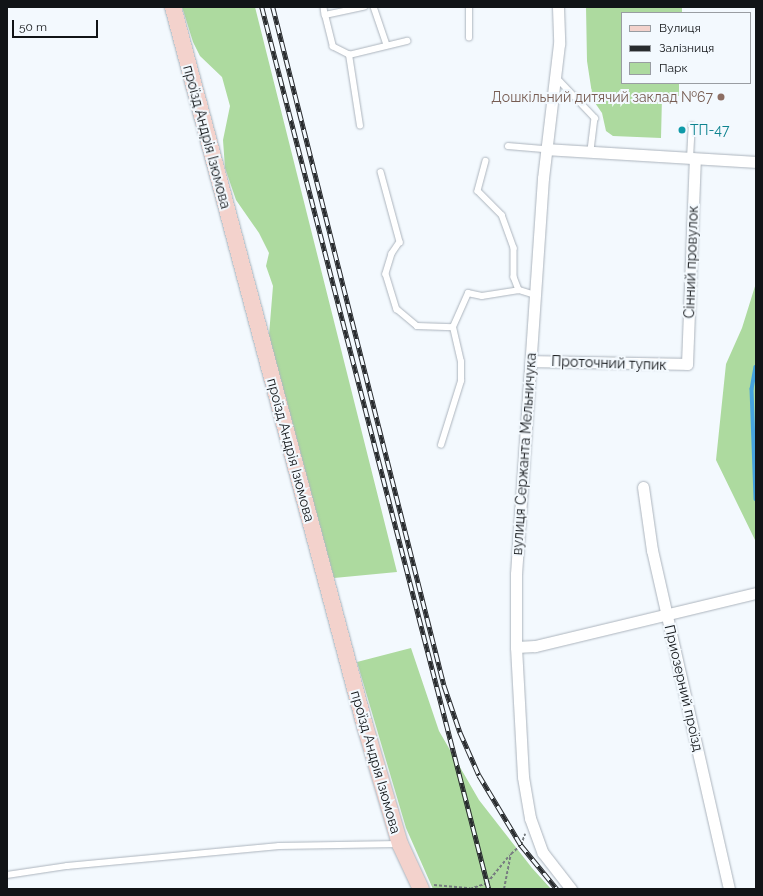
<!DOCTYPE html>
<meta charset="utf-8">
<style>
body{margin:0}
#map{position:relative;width:763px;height:896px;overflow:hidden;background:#f3f9fe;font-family:Raleway,sans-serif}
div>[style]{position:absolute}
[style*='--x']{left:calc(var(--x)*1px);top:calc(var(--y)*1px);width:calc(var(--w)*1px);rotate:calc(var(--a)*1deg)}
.green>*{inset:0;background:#adda9f}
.stream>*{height:3.5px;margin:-1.75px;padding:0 1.75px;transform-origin:1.75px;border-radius:1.75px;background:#47a4df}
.path>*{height:2px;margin-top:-1px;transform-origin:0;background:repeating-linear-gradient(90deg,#777c80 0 3px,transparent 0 5px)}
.roads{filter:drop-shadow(0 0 1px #acb4bd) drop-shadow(0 0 1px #acb4bd)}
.lane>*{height:5.5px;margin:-2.75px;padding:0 2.75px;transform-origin:2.75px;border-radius:2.75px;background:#fff}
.street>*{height:11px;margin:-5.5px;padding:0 5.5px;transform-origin:5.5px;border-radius:5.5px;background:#fff}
.secondary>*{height:16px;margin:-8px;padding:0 8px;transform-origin:8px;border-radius:8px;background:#f3d2cc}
.rail>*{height:4.5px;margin-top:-2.25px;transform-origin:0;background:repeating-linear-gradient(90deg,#f3f9fe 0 9px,#292c2f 0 18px);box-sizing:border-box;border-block:1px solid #292c2f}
.dots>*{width:11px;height:11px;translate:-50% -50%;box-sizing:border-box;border:2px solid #f3f9fe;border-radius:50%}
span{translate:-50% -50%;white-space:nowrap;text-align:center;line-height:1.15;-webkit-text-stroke:4px #f3f9fe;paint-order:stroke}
.education-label{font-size:14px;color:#785e54}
.right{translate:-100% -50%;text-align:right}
.culture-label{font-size:14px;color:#0d838f}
.left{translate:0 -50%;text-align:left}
.street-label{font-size:14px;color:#111417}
.frame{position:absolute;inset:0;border:8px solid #111417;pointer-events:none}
.legend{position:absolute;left:621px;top:12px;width:130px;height:72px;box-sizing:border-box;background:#f3f9fe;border:1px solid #999da2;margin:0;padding:5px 7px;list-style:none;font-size:12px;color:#111417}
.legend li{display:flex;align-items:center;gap:8px;height:20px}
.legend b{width:20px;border:1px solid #999da2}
.scale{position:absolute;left:12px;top:20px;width:86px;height:18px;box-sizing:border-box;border:2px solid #111417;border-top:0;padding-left:5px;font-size:12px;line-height:14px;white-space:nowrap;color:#111417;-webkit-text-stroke:3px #f3f9fe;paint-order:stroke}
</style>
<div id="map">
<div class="green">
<div style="clip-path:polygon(182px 7px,255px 7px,397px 572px,334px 578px,269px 335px,273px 286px,266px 266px,269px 253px,259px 233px,236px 200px,225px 168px,223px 140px,230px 106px,222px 77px,200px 56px,193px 42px)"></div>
<div style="clip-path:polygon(586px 7px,682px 7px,682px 13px,622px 13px,622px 83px,679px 83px,679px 96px,662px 97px,661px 138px,613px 136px,606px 131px,602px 113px,593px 100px,587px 61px)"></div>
<div style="clip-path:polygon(756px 283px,756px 542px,716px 460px,726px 364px,742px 328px)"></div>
<div style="clip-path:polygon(411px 648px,439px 731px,479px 800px,532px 868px,551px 889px,433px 889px,406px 828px,357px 662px)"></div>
</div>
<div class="stream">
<div style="--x:756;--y:367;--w:22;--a:100"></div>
<div style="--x:752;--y:389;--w:110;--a:87.9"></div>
</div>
<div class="path">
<div style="--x:434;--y:885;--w:36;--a:5"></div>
<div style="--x:470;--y:889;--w:18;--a:-19"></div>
<div style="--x:487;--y:883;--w:36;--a:-51"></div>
<div style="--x:504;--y:889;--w:36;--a:-79"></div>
<div style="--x:511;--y:854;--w:13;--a:-42"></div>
<div style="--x:521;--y:845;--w:12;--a:-70"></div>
</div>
<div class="roads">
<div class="lane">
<div style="--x:324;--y:7;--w:8;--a:83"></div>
<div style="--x:374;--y:7;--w:40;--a:71.1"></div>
<div style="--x:469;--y:38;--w:31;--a:-90"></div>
<div style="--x:349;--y:55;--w:60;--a:-13.6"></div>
<div style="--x:556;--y:77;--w:57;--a:46.4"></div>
<div style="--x:595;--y:118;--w:33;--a:97"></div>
<div style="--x:360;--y:126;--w:72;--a:-98.8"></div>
<div style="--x:349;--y:55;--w:18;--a:-153"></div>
<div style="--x:333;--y:47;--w:33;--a:-104"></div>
<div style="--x:325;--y:15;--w:40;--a:-12"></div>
<div style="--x:508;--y:146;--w:38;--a:5"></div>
<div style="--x:690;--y:159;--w:33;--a:-87"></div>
<div style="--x:486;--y:161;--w:31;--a:105"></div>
<div style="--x:478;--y:191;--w:34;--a:45"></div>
<div style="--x:502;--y:215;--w:35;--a:70"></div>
<div style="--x:514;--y:248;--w:29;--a:90"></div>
<div style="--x:514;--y:277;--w:14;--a:69"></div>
<div style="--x:519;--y:290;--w:17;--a:17"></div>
<div style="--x:381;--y:172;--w:73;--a:74.8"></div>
<div style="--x:400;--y:242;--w:14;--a:124"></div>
<div style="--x:392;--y:254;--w:21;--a:107"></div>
<div style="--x:386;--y:274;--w:37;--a:73"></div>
<div style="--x:397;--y:309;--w:26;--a:40"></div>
<div style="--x:417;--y:326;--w:36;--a:2"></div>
<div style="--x:441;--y:445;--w:67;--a:-72.6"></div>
<div style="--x:461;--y:381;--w:19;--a:-90"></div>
<div style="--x:461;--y:362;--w:36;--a:-103"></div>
<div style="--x:453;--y:327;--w:37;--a:-66"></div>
<div style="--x:468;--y:293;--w:14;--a:12"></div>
<div style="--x:482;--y:296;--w:37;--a:-9"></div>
<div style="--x:7;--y:875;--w:61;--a:-8.5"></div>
<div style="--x:67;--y:866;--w:213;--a:-5.4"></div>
<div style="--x:279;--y:846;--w:119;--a:-1"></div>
</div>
<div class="street">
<div style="--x:558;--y:7;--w:37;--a:88"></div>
<div style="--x:559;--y:44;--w:135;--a:96.8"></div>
<div style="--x:543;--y:178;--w:397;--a:93.9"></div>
<div style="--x:516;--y:574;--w:73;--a:90"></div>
<div style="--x:516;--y:647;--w:130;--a:86.9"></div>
<div style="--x:523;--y:777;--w:42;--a:80.3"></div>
<div style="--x:530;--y:818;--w:37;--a:70"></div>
<div style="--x:543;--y:853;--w:46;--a:52.1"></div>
<div style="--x:546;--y:149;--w:210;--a:3.5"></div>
<div style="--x:531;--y:361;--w:156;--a:1.1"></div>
<div style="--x:687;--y:364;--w:205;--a:-87.8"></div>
<div style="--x:643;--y:487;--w:64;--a:81.9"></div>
<div style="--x:652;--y:550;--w:348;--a:77.2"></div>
<div style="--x:516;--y:647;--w:19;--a:-3"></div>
<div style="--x:535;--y:646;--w:227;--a:-13.5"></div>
</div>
<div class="secondary">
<div style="--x:173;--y:7;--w:744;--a:75.05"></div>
<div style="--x:365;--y:726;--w:123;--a:73.5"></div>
<div style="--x:400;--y:844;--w:50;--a:65"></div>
</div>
</div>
<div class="rail">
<div style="--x:262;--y:7;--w:911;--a:75.57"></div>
<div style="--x:273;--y:7;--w:699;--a:75.84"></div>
<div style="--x:444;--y:685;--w:50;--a:71.2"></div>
<div style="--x:460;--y:732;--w:47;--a:66.2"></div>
<div style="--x:479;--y:775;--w:82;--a:59"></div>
<div style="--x:521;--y:845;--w:57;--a:50.7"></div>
</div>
<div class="dots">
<div style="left:721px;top:97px;background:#8d6e63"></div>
<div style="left:682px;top:130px;background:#0f9aa8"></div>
</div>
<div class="education-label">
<span class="right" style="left:713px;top:97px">Дошкільний дитячий заклад №67</span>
</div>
<div class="culture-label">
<span class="left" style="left:690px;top:130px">ТП-47</span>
</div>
<div class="street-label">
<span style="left:207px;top:137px;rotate:75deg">проїзд Андрія Ізюмова</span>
<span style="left:691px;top:262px;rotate:-88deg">Сінний провулок</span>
<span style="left:609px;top:363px;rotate:2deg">Проточний тупик</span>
<span style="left:291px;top:450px;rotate:75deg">проїзд Андрія Ізюмова</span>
<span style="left:524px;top:454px;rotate:-86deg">вулиця Сержанта Мельничука</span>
<span style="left:684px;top:688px;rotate:77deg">Приозерний проїзд</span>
<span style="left:376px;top:762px;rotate:74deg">проїзд Андрія Ізюмова</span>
</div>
<div class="frame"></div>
<ul class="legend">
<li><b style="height:5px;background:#f3d2cc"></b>Вулиця</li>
<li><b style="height:5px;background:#292c2f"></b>Залізниця</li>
<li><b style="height:11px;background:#adda9f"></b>Парк</li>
</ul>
<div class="scale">50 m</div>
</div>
